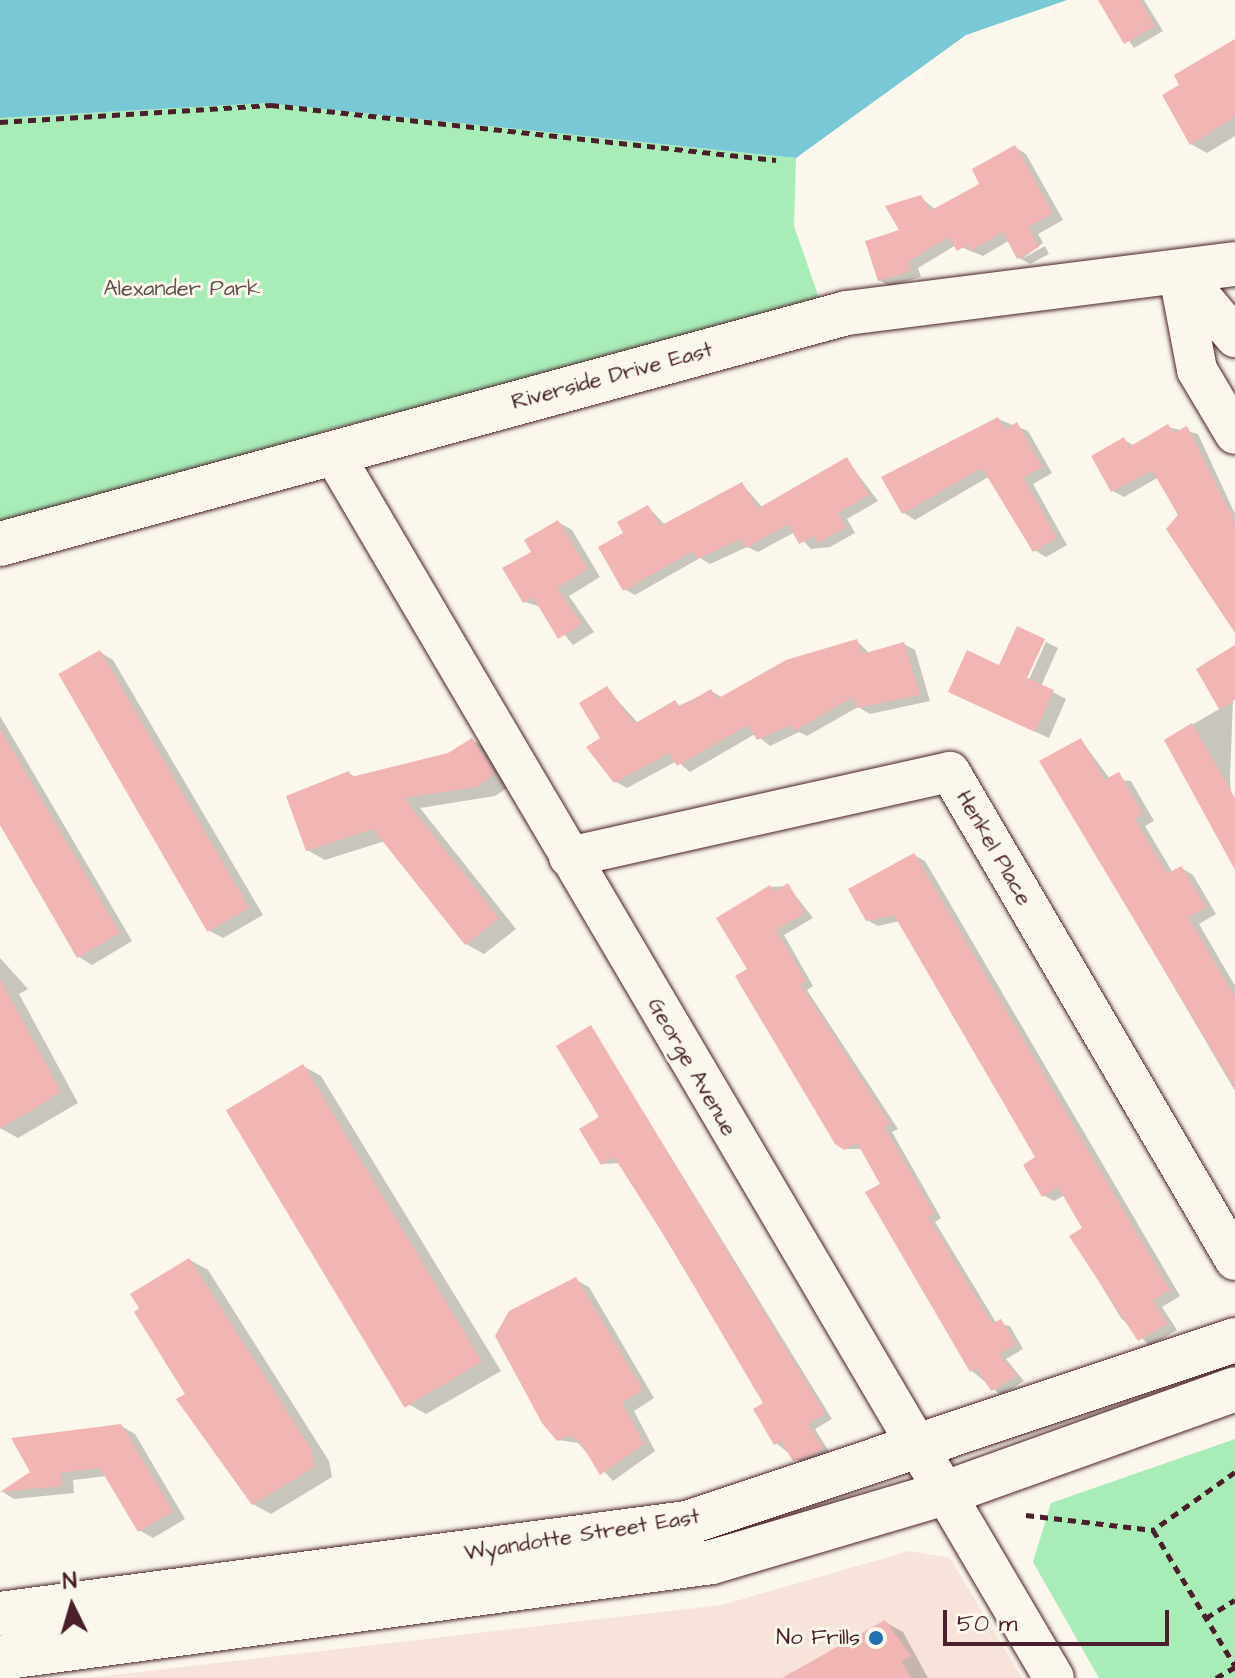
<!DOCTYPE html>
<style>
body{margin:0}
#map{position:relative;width:1235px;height:1678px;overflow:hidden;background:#fbf7ec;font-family:"Architects Daughter",sans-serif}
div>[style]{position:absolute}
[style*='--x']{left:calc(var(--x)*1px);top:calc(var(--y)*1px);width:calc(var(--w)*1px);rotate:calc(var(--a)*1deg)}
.built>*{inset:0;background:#f8e3db}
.green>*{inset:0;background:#a8ecb7}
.water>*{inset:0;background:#79c8d6}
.shadow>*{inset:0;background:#0003}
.building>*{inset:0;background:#f1b5b3;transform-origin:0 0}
.path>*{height:5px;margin-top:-2.5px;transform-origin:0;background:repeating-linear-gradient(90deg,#4a1f2b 0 8px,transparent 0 14px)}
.roads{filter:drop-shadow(0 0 2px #4a1f2b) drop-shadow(0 0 2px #4a1f2b)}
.minor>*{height:40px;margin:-20px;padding:0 20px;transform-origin:20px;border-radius:20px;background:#fbf7ec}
.major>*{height:44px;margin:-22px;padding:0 22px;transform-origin:22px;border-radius:22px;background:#fbf7ec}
.dots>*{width:22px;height:22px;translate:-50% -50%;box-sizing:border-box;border:4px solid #fbf7ec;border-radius:50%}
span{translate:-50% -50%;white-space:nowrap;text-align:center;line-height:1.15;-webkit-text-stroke:6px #fbf7ec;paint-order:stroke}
.park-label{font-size:22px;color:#62524e}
.street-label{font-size:22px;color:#4a1f2b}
.poi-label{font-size:22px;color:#4a1f2b}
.right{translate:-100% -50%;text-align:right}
.north{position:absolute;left:32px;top:1566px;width:80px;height:80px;-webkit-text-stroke:6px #fbf7ec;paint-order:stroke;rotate:355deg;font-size:22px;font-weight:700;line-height:32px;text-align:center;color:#4a1f2b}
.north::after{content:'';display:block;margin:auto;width:28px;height:36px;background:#4a1f2b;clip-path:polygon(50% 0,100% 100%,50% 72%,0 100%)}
.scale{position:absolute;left:943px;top:1610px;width:226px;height:36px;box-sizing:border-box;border:4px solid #4a1f2b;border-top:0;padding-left:10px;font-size:24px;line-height:28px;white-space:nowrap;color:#4a1f2b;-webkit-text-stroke:6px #fbf7ec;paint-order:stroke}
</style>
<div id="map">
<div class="built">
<div style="clip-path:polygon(909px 1551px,950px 1558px,1022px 1678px,87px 1678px,722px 1605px)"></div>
</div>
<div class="green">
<div style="clip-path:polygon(266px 103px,796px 158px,794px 226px,821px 304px,652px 355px,338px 427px,0 535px,0 118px)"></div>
<div style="clip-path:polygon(1235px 1439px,1235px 1678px,1099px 1678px,1033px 1562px,1051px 1503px)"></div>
</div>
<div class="water">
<div style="clip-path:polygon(0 0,1067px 0,966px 35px,796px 158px,266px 103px,0 118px)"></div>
</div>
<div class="shadow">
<div style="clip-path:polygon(1100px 0,1144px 0,1163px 31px,1134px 48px)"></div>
<div style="clip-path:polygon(1235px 41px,1235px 136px,1207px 153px,1191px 144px,1182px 86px)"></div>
<div style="clip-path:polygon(1015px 147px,1026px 154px,1063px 220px,1038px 234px,1043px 243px,1022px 259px,1045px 246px,1049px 254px,1030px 264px,1019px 258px,1010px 240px,983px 256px,956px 245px,918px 268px,921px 277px,890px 286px,879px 280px,920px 197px,936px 210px,982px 185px)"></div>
<div style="clip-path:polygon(998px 419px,1028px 431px,1052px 473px,1033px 484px,1067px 545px,1046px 557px,1034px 550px,990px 476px,915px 520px,904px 513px)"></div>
<div style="clip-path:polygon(1168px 427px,1198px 434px,1235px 514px,1235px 630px,1159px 477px,1124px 497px,1113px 491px,1124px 440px,1135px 446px)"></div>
<div style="clip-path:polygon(847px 460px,878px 501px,847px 519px,855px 533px,830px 547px,811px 549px,795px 532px,758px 552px,747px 547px,710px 564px,700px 558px,635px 595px,624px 589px,625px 534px,648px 507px,666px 526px,742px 484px,763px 508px)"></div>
<div style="clip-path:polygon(558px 522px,572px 530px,600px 577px,569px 596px,594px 632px,573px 645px,542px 607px,524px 602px,534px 552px)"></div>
<div style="clip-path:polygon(857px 641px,870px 654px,904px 644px,915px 650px,930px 701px,870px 714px,858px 707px,807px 736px,799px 732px,770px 746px,755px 734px,690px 772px,677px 761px,627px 788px,616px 782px,603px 739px,607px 689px,639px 724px,711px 691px,723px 698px)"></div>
<div style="clip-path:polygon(1046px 642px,1058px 648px,1041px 686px,1066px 699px,1049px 738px,950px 692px,1025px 688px)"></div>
<div style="clip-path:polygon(1235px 648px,1230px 778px,1235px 854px,1166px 740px,1221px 708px)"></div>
<div style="clip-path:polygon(100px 652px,113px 660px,263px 915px,223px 938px,210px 931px)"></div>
<div style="clip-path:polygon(0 716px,132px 941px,92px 965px,79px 957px,0 822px)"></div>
<div style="clip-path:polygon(472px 740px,490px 751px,512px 785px,495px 796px,420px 808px,516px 929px,484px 954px,466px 944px,385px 841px,325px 860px,307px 850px,349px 773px,357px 778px,449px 755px)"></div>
<div style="clip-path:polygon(1081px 740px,1110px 779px,1131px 781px,1154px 821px,1145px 826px,1173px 873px,1181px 868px,1193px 875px,1216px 914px,1199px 924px,1235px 986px,1235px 1091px,1042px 762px)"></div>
<div style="clip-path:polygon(914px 855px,925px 861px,1180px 1296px,1162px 1307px,1177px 1330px,1150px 1346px,1121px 1318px,1072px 1237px,1085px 1229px,1065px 1195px,1054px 1201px,1043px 1195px,1037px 1158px,900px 921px,878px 926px,867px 920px)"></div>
<div style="clip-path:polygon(788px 886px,813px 918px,784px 935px,813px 986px,807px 990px,898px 1129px,892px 1132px,941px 1218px,935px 1222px,997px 1324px,1010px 1326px,1023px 1349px,1006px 1359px,1024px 1381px,1001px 1395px,972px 1371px,883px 1184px,863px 1149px,845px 1149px,749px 970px,770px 887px)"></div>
<div style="clip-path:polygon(0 958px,28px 989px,19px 994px,78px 1103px,18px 1138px,0 1128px)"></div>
<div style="clip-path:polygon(591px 1027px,832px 1419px,815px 1429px,830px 1453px,804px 1465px,776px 1443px,766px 1404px,620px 1163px,602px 1164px)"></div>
<div style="clip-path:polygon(303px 1066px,321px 1076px,501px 1371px,426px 1414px,408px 1404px)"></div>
<div style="clip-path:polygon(190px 1260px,208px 1270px,329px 1461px,332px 1477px,271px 1514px,253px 1504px,187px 1395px)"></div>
<div style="clip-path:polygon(576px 1280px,589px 1287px,654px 1398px,634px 1411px,655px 1451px,613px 1481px,578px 1443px,558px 1440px)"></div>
<div style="clip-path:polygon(121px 1426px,135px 1434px,185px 1519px,153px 1538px,139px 1530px,107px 1476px,73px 1480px,74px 1493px,14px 1499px,3px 1492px)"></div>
<div style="clip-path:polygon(885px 1622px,903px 1632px,928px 1678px,786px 1678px)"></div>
</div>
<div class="building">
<div style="clip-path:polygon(1098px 0,1140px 0,1155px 26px,1124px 44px)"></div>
<div style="clip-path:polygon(1235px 39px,1235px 117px,1190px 145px,1162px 95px,1179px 85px,1174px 75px)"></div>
<div style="clip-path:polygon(1015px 145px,1053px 213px,1028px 227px,1039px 247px,1017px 259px,1003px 232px,970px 251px,967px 245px,957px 251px,949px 237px,908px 262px,911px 271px,878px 281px,865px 241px,899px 230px,885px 206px,921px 195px,930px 211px,979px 184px,972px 169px)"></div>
<div style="clip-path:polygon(998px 417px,1005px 430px,1017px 422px,1042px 467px,1023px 478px,1057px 538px,1033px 552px,982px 468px,902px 514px,881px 477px)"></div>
<div style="clip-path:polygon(1168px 424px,1173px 433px,1187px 426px,1235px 523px,1235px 633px,1166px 529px,1178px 515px,1152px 470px,1111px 492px,1091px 456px,1124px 437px,1129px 447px)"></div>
<div style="clip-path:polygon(847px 457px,869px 495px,838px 513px,846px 527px,818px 543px,814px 536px,799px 544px,788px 524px,746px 548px,741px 539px,697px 559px,693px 551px,623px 591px,598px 547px,623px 533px,617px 522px,648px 505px,660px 526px,742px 482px,757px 509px)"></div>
<div style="clip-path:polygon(558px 520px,588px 569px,557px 588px,582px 624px,558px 639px,533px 597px,523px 603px,502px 568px,531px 552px,524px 540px)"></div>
<div style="clip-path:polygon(1017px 626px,1045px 639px,1027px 678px,1054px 690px,1035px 732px,948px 692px,967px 650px,999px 665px)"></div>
<div style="clip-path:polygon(857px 639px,862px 654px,904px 642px,920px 695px,856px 708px,853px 697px,794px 731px,791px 725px,757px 740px,748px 725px,677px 766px,669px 753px,614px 783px,586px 747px,600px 738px,579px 703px,607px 686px,634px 724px,675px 700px,680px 707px,711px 689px,717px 699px,786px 660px)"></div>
<div style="clip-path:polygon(1235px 645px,1235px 700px,1219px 709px,1196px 669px)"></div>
<div style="left:100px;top:650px;width:298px;height:48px;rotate:60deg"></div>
<div style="clip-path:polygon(1192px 723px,1235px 798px,1235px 870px,1164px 740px)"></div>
<div style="clip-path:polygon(0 729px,120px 933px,77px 958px,0 825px)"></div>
<div style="clip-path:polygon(472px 738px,495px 774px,476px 787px,404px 798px,499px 918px,465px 945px,373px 829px,306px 851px,286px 796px,349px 771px,351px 777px,448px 753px)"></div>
<div style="clip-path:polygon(1081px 738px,1104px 780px,1119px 772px,1143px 814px,1135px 819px,1167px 874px,1181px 866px,1206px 907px,1188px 917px,1235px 997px,1235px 1088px,1039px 761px)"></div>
<div style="clip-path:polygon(914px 853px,1170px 1290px,1153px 1300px,1167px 1324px,1138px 1341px,1069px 1236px,1082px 1228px,1058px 1187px,1042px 1197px,1023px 1165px,1035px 1157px,894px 915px,866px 921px,848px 889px)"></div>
<div style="clip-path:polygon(788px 883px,805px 913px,776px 930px,806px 981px,800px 984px,890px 1124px,884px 1127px,934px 1213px,928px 1217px,992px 1324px,1001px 1319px,1016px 1344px,999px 1354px,1017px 1376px,991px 1391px,977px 1368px,970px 1372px,865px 1192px,880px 1184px,857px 1143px,844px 1150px,835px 1144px,735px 976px,747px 969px,716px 918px,770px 885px,774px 892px)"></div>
<div style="clip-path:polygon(0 979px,61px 1092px,0 1129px)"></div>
<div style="clip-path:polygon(591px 1025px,825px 1414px,808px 1424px,823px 1448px,812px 1455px,793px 1461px,781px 1441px,774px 1445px,753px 1409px,763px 1403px,665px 1237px,614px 1157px,601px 1165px,579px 1129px,599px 1117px,556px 1046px)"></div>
<div style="left:303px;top:1064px;width:347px;height:90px;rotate:59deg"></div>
<div style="clip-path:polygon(189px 1258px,311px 1449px,315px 1467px,252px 1505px,176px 1399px,185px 1394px,134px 1312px,139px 1308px,130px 1294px)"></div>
<div style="clip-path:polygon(576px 1277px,643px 1390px,622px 1403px,644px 1444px,600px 1475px,580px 1442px,569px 1435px,557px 1441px,542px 1423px,495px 1336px,509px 1311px)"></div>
<div style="clip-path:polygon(121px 1424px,173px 1511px,138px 1532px,100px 1468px,60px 1473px,62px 1486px,0 1492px,30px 1472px,11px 1438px)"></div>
<div style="clip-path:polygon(885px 1620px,911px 1656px,902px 1661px,911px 1678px,782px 1678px)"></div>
</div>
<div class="path">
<div style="--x:0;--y:122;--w:272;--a:-3.6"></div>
<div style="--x:271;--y:105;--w:508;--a:6.22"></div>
<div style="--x:1235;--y:1472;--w:100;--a:144.7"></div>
<div style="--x:1153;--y:1530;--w:159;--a:58.9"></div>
<div style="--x:1026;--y:1515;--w:128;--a:6.7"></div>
<div style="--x:1206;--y:1618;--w:34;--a:-32"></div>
<div style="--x:1216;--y:1678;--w:22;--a:-30"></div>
</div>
<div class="roads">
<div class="minor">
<div style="--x:1178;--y:270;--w:102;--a:79.2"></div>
<div style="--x:1197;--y:370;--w:74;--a:59.3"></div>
<div style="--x:1181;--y:273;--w:84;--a:49.8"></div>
<div style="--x:333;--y:453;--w:1421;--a:59.52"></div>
<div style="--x:569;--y:857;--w:390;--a:-12.6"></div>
<div style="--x:950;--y:772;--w:565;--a:59.71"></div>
</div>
<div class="major">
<div style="--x:0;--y:544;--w:878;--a:-15.26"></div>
<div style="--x:847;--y:313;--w:391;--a:-7.2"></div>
<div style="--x:0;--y:1614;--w:693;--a:-7.55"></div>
<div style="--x:687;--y:1523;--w:578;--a:-18.47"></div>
<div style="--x:0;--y:1658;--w:718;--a:-7.68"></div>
<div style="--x:712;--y:1562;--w:246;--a:-16.5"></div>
<div style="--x:948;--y:1492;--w:305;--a:-19.7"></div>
</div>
</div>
<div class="dots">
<div style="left:876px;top:1638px;background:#1f6fb2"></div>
</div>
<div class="park-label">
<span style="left:182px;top:289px">Alexander Park</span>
</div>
<div class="street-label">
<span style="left:612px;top:376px;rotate:-15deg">Riverside Drive East</span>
<span style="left:994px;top:848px;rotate:60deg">Henkel Place</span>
<span style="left:692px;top:1067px;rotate:60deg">George Avenue</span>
<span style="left:582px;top:1535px;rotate:-9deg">Wyandotte Street East</span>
</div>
<div class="poi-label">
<span class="right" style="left:860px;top:1638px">No Frills</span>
</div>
<div class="north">N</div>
<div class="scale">50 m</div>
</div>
